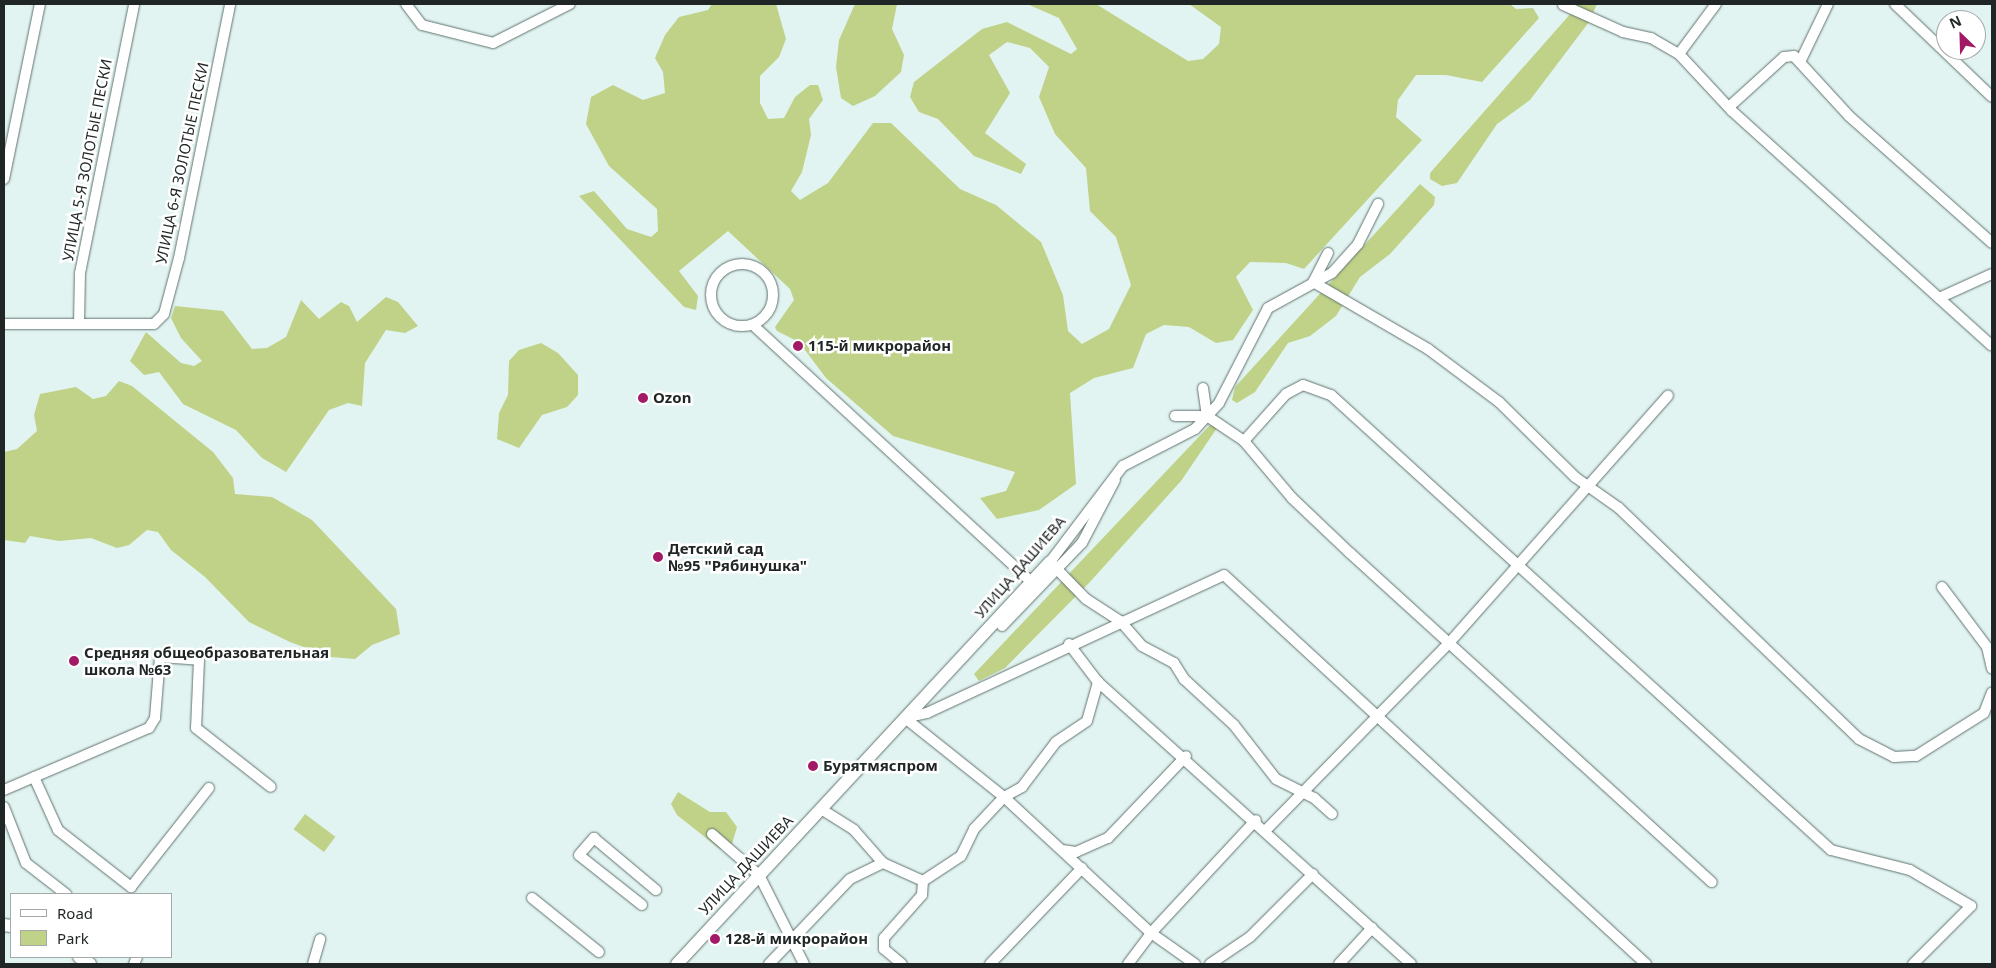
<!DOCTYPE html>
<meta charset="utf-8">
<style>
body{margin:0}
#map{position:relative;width:1996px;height:968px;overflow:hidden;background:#e1f4f1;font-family:"Noto Sans",sans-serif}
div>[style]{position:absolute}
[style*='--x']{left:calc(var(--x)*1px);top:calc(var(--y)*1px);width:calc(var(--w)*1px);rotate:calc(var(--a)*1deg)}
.green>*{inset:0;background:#bfd288;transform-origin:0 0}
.roads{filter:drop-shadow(0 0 1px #61726f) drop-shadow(0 0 1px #61726f)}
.minor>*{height:10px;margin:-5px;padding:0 5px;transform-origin:5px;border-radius:5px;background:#fff}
.minor>.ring{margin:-5px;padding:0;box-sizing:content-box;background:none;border:10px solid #fff;border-radius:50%}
.tertiary>*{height:12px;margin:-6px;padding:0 6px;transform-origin:6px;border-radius:6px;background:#fff}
.dots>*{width:14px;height:14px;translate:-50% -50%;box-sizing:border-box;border:2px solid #fff;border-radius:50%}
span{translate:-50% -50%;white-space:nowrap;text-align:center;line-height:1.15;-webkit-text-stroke:5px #fff;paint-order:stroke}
.street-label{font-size:15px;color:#1f2625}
.poi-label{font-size:15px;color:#1f2625;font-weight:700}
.left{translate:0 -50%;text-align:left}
.frame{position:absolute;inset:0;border:5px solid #1f2625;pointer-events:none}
.legend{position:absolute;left:10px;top:893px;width:162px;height:65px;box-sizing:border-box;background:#fff;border:1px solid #a5a8a8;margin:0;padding:6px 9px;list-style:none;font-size:15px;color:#1f2625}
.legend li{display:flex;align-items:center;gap:10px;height:25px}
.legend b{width:25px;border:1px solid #a5a8a8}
.north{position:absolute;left:1936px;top:10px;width:50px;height:50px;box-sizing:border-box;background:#fff;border:1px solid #a5a8a8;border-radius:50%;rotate:336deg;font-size:14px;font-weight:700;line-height:20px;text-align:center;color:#1f2625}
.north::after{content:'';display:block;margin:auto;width:18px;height:22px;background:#a21965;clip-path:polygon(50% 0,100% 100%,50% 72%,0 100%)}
</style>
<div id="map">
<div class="green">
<div style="clip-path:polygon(712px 4px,776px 4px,786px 39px,779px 57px,760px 76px,760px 103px,768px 119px,784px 118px,795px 97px,810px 85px,818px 85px,823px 100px,809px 119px,811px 135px,802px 172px,791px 191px,800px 200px,828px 183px,873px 123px,891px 123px,960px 189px,996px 205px,1041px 242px,1063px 295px,1068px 331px,1082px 344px,1109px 329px,1131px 285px,1116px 237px,1090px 211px,1086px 168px,1055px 134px,1039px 97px,1049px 67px,1030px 48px,1007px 42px,989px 55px,1010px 93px,985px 133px,1026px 164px,1021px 174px,974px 156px,938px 119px,919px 112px,910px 97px,914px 82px,982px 29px,1007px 22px,1071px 54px,1077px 49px,1059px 18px,1027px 4px,1096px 4px,1188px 61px,1203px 59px,1219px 44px,1221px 27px,1189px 4px,1510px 4px,1516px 9px,1533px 8px,1539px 18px,1482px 82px,1446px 75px,1416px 75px,1398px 100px,1396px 117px,1422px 140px,1304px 269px,1286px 263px,1250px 262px,1236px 277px,1253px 310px,1233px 340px,1216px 343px,1189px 327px,1164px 325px,1146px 334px,1133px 368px,1094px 378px,1070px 393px,1076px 484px,1039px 510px,997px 519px,980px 498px,1006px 491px,1015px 472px,893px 436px,826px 378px,799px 342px,777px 331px,775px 327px,794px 300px,790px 289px,728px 231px,679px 271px,698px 296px,696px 310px,684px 307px,579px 196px,594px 191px,627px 229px,651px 237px,658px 231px,657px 209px,609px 166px,586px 124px,591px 97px,613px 85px,643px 100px,665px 93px,663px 72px,655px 58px,665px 35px,679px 17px,708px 10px)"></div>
<div style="clip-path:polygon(855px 4px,897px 4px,892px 29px,904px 55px,901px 72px,875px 96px,853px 106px,841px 98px,836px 67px,839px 40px)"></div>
<div style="clip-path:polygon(1579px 4px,1597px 4px,1589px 22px,1530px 100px,1497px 124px,1457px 183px,1442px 186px,1430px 179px,1430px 173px)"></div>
<div style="clip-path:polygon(1420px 184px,1435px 197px,1434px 205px,1390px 254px,1360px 277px,1336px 316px,1310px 336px,1288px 343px,1255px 392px,1237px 403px,1232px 400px,1235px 387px)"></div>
<div style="clip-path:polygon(386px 297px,398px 302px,418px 326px,405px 333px,386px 330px,365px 363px,362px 406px,348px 403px,329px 410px,286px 472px,262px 458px,236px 430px,183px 404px,159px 372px,144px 375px,130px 361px,146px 332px,181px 363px,194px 366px,202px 361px,181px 338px,171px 318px,175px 306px,223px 311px,252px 349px,267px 348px,286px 337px,301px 300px,319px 319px,341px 302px,349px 306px,357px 322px)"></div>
<div style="clip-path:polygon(541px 343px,558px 353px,578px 375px,578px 395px,567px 407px,542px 415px,519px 448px,497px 439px,499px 413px,508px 395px,509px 361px,519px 350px)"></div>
<div style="clip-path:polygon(119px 381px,132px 386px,213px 452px,233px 478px,235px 494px,272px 497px,312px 520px,396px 609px,400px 634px,372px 645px,355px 659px,331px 657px,290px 642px,249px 622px,205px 577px,171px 550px,158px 532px,147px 530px,129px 545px,117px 548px,91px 538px,59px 541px,30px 536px,25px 543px,4px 540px,4px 452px,17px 449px,37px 431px,34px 415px,40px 394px,76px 387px,93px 399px,106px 396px)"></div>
<div style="clip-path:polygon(1210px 425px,1217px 428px,1181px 481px,1089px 583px,1005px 668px,979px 681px,974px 674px)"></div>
<div style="clip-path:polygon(678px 792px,710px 812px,726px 812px,737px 827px,732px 844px,720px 849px,677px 815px,671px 804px)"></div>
<div style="left:305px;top:814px;width:38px;height:19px;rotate:37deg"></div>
</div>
<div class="roads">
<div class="minor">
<div style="--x:406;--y:4;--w:26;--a:53"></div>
<div style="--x:422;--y:25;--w:73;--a:14.2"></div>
<div style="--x:493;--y:43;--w:86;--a:-26.9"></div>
<div style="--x:1716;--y:4;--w:62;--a:126.5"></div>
<div style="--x:1679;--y:54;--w:78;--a:47.1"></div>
<div style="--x:1732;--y:111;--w:350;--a:42.1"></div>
<div style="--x:1895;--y:4;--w:134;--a:43.8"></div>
<div style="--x:1563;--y:5;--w:66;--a:24.2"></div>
<div style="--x:1623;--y:32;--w:29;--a:12"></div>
<div style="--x:1651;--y:38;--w:32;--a:30"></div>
<div style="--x:1800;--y:62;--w:64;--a:-64.2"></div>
<div style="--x:1729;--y:107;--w:74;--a:-42.3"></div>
<div style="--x:1784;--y:57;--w:10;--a:-6"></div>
<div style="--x:1794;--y:56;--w:81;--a:47.5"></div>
<div style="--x:1849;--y:116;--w:191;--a:41.6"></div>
<div style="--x:4;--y:179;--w:179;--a:-78.4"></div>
<div style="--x:1328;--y:253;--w:33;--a:117"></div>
<div style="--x:1313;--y:282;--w:133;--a:30.2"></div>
<div style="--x:1428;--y:349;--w:89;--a:36.7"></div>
<div style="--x:1499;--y:402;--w:107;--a:44.6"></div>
<div style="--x:1575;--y:477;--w:54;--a:35.2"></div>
<div style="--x:1619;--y:508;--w:333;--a:43.9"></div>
<div style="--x:1859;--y:739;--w:39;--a:27"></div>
<div style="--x:1894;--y:757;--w:22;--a:-3"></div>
<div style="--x:1916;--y:756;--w:80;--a:-32.3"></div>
<div style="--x:1984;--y:713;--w:22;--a:-69"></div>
<div class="ring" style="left:711px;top:264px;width:52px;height:52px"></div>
<div style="--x:1939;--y:298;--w:58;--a:-24.4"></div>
<div style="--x:4;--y:324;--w:150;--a:0"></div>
<div style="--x:154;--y:324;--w:14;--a:-45"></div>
<div style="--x:164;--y:314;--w:58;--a:-75"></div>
<div style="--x:179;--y:258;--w:259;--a:-78.6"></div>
<div style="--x:79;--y:324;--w:51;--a:-88.9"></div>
<div style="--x:80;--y:273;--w:274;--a:-78.6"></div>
<div style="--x:754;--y:326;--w:377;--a:42.7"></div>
<div style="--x:1203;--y:388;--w:28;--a:82"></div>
<div style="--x:1175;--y:416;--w:32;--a:0"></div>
<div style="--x:1207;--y:416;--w:45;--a:34"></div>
<div style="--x:1244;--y:441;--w:75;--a:49.9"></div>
<div style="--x:1292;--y:498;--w:80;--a:43.5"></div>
<div style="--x:1350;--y:553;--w:489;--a:42.3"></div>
<div style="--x:1244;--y:441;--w:63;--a:-48.2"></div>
<div style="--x:1286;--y:394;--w:19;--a:-28"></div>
<div style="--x:1303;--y:385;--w:30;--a:20"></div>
<div style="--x:1331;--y:395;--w:676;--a:42.3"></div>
<div style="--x:1831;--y:850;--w:81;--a:14.2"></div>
<div style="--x:1910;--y:870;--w:71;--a:30.5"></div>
<div style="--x:1971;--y:906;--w:82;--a:135"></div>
<div style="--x:1942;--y:587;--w:75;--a:53.1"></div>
<div style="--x:1987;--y:647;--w:22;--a:77"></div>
<div style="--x:1002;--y:626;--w:115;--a:-46.1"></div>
<div style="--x:1082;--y:543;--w:71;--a:-62.4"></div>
<div style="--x:1069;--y:644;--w:48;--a:52.7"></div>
<div style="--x:1098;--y:682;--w:421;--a:42"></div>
<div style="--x:905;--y:718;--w:23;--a:-13"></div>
<div style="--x:927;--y:713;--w:327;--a:-24.9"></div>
<div style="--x:1224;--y:575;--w:574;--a:42.67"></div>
<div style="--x:905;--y:718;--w:127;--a:38.6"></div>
<div style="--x:1004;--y:797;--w:200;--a:42.8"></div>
<div style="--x:1151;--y:933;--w:54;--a:35.2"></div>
<div style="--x:34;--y:777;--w:58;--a:65.6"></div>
<div style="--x:58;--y:830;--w:93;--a:38"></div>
<div style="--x:131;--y:887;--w:126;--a:-51.8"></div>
<div style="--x:4;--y:790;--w:158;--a:-23.2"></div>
<div style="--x:149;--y:728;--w:12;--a:-59"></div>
<div style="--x:155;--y:718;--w:61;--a:-85.3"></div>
<div style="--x:160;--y:657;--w:39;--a:4"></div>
<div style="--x:199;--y:660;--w:68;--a:92.5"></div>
<div style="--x:196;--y:728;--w:95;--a:38.2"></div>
<div style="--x:4;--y:807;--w:60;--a:68.6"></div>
<div style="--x:26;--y:863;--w:51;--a:37.8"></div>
<div style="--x:821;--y:809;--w:39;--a:32"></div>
<div style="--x:854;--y:830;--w:44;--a:48.7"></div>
<div style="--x:883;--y:863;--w:44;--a:24.2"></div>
<div style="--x:923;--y:881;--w:14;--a:94"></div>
<div style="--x:922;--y:895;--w:57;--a:131.5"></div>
<div style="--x:884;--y:938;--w:11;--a:90"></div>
<div style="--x:884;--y:949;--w:23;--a:40"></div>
<div style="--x:1332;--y:814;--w:24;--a:-138"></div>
<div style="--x:1314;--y:798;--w:42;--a:-153.4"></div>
<div style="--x:1276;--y:779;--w:68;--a:-127.9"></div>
<div style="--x:1234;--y:725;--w:68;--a:-137.4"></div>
<div style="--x:1184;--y:679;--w:19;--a:-122"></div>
<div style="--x:1174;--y:663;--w:36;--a:-152"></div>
<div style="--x:1142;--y:646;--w:33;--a:-131"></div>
<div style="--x:1120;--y:621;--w:40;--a:-147.1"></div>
<div style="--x:1086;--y:599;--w:52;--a:-134.2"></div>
<div style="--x:1050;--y:562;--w:121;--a:-52.8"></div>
<div style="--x:1123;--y:466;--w:81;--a:-27.2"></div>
<div style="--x:1195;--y:429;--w:35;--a:-47"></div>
<div style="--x:1219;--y:403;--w:107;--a:-62.7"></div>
<div style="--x:1268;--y:308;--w:73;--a:-28.7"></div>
<div style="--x:1332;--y:273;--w:39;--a:-48"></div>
<div style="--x:1358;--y:244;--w:45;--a:-63.4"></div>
<div style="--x:1266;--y:830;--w:263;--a:-45.6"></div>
<div style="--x:1450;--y:642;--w:329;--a:-48.5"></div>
<div style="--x:712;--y:834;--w:62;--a:41.1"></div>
<div style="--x:759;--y:875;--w:100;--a:63.2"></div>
<div style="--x:1062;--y:850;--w:14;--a:8"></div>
<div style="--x:1076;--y:852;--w:35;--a:-24"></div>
<div style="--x:1108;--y:838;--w:113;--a:-46.4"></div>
<div style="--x:923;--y:881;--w:45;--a:-33.3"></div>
<div style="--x:961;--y:856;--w:30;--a:-64"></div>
<div style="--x:974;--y:829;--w:44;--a:-46.8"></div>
<div style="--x:1004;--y:797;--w:21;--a:-29"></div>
<div style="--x:1022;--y:787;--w:56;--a:-52.9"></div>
<div style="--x:1056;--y:742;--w:37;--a:-34"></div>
<div style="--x:1087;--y:721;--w:41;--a:-74.2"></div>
<div style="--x:532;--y:898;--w:86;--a:38.9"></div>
<div style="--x:642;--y:905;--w:80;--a:-141.6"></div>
<div style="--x:579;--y:855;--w:23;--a:-49"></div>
<div style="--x:594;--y:838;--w:81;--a:40"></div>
<div style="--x:134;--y:964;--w:8;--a:-67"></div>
<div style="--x:313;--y:964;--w:26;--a:-74"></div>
<div style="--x:769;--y:964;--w:117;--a:-46.4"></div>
<div style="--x:850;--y:879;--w:37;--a:-26"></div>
<div style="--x:990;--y:964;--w:133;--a:-46.2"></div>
<div style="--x:1128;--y:964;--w:39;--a:-53"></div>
<div style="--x:1151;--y:933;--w:154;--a:-47.1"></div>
<div style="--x:1210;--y:964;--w:48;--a:-34"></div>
<div style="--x:1250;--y:937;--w:89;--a:-45"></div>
<div style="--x:1339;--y:964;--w:49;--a:-47.5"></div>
</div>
<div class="tertiary">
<div style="--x:4;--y:925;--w:7;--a:8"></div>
<div style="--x:79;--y:957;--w:13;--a:32"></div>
<div style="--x:677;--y:964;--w:548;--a:-47.14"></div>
</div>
</div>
<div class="dots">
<div style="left:798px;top:346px;background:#a21965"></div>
<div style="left:643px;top:398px;background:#a21965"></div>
<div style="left:658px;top:557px;background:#a21965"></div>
<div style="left:74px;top:661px;background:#a21965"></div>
<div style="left:813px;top:766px;background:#a21965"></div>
<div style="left:715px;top:939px;background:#a21965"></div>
</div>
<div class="street-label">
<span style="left:87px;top:160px;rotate:-79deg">УЛИЦА 5-Я ЗОЛОТЫЕ ПЕСКИ</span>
<span style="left:182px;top:163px;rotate:-78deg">УЛИЦА 6-Я ЗОЛОТЫЕ ПЕСКИ</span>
<span style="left:1020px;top:567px;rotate:-49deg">УЛИЦА ДАШИЕВА</span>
<span style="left:746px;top:865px;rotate:-47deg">УЛИЦА ДАШИЕВА</span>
</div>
<div class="poi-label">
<span class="left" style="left:808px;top:346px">115-й микрорайон</span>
<span class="left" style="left:653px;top:398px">Ozon</span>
<span class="left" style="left:668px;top:557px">Детский сад<br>№95 "Рябинушка"</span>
<span class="left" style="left:84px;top:661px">Средняя общеобразовательная<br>школа №63</span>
<span class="left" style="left:823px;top:766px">Бурятмяспром</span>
<span class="left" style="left:725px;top:939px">128-й микрорайон</span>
</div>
<div class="frame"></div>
<ul class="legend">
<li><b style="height:6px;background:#fff"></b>Road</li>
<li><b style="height:14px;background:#bfd288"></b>Park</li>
</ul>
<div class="north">N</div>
</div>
